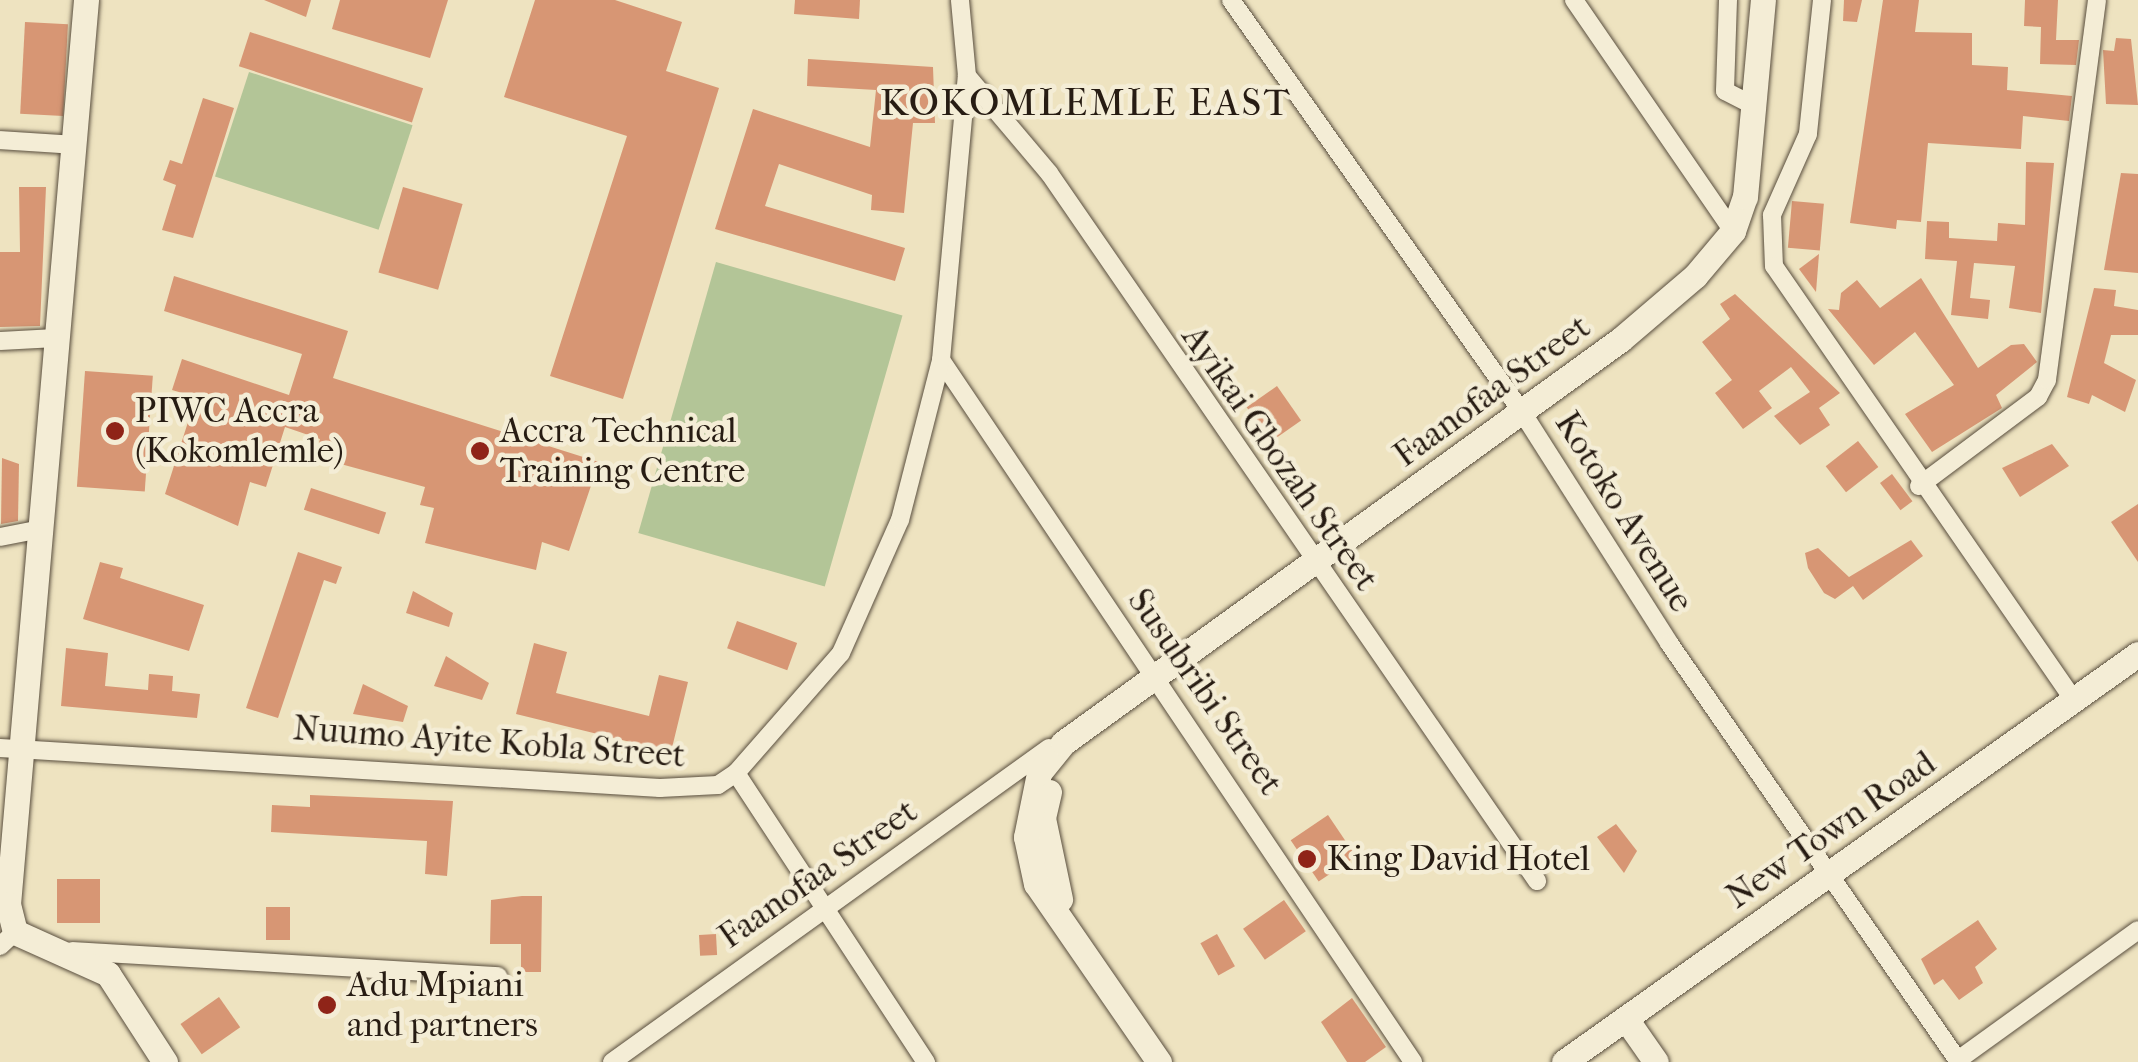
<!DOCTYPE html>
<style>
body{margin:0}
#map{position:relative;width:2138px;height:1062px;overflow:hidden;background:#eee3c0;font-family:"IM FELL French Canon",serif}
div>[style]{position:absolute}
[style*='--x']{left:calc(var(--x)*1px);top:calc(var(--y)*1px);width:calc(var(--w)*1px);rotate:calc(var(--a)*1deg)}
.green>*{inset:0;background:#b3c597;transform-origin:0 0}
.building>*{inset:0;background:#d79674;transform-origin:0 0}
.roads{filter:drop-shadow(0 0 2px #594e3e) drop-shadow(0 0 2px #594e3e)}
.street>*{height:18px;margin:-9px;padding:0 9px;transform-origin:9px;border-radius:9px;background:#f4edd6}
.secondary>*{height:25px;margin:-12.5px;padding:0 12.5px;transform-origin:12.5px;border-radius:12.5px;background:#f4edd6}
.dots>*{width:28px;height:28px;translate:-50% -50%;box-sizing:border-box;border:5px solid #f4edd6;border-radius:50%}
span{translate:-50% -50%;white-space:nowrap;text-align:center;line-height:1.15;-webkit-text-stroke:9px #f4edd6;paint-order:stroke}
.street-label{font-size:35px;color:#271c13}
.poi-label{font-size:35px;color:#271c13}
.left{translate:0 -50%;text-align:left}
.neighbourhood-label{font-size:38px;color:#271c13;letter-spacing:2.5px}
</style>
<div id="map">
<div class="green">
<div style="left:249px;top:72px;width:172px;height:110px;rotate:18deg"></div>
<div style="left:716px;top:262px;width:194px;height:282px;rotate:16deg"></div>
</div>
<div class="building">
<div style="clip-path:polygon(264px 0,311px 0,306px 17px)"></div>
<div style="clip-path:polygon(340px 0,448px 0,430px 58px,332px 29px)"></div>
<div style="clip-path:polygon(535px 0,615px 0,682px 22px,666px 71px,719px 88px,623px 399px,550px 376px,627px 136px,504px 97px)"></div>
<div style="clip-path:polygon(795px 0,860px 0,859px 19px,794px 14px)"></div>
<div style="clip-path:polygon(1844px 0,1862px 0,1857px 22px,1843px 21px)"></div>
<div style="clip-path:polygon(1883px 0,1919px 0,1915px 32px,1972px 33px,1972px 65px,2008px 67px,2007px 90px,2072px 96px,2069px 121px,2023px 116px,2021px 149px,1928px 143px,1921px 222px,1897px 220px,1896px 229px,1850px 223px)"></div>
<div style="clip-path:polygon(2025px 0,2058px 0,2056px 40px,2079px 40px,2076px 65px,2040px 64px,2041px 27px,2024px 26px)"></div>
<div style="left:25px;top:22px;width:43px;height:92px;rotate:3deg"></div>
<div style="left:250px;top:32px;width:182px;height:36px;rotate:18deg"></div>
<div style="clip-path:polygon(2116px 38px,2131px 39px,2138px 105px,2106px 104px,2103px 50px,2114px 51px)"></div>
<div style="clip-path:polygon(808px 59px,933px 67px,935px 123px,913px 123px,904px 213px,871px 210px,872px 195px,779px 164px,765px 206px,905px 248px,895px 281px,715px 229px,753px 109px,870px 147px,876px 90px,807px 86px)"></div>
<div style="clip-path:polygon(203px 98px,234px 108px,193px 238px,162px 230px,176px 185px,163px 180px,170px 160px,182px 164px)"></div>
<div style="clip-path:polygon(2026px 162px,2054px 163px,2041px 313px,2009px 308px,2015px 266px,1974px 263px,1970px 298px,1990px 300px,1988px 319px,1951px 315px,1957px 261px,1925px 259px,1927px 221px,1949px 222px,1949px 238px,1997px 241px,1998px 223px,2025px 225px)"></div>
<div style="clip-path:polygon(2121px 173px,2138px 174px,2138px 273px,2104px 270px)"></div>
<div style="clip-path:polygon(19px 187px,46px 187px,40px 326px,0 327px,0 252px,20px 252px)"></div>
<div style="left:403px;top:187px;width:62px;height:89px;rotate:16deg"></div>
<div style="left:1792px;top:201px;width:32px;height:47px;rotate:5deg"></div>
<div style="clip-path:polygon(1819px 254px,1816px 292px,1799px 269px)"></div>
<div style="clip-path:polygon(174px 276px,348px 331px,333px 378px,599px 462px,569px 551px,542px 542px,536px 570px,425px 543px,434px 508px,420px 505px,425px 487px,315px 457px,320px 439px,285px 427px,266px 487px,250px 482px,238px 526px,165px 494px,196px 397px,172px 390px,182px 359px,289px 395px,302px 354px,164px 311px)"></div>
<div style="clip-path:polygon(1921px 278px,1978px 368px,2011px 345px,2024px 344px,2037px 362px,1996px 395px,2002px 408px,1932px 452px,1905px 414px,1954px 385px,1915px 332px,1874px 365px,1828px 309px,1839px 310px,1841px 293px,1857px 280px,1880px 308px)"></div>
<div style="clip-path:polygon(2094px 288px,2116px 290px,2114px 306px,2138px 310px,2138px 335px,2111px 335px,2104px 363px,2136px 380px,2125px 412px,2092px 395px,2089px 404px,2067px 397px)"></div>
<div style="clip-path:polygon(1735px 294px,1840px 393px,1819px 408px,1830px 425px,1800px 445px,1774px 416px,1810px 392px,1791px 367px,1759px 391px,1772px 408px,1743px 429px,1715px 393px,1732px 380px,1702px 342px,1730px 319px,1720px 304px)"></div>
<div style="left:85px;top:371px;width:68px;height:116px;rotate:4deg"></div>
<div style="left:1277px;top:386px;width:42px;height:37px;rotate:55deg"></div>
<div style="left:1858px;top:441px;width:33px;height:41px;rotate:52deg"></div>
<div style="clip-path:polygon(2052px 444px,2069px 466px,2020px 497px,2002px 468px)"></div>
<div style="clip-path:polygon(2px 458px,19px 464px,18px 521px,1px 524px)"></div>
<div style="left:1892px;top:474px;width:34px;height:15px;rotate:53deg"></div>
<div style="left:311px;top:488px;width:79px;height:23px;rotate:18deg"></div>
<div style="clip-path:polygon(2138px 504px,2138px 562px,2111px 522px)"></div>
<div style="clip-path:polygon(1911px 540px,1923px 556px,1863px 600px,1853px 586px,1835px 599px,1824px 593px,1808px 568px,1805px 553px,1818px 548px,1849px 577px)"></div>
<div style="clip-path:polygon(298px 552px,342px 567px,336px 584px,324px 580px,278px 718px,246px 708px)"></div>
<div style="clip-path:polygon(100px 562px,123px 568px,120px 578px,204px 605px,189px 651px,83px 619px)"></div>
<div style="clip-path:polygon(413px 591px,453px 613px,449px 627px,406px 613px)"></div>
<div style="left:737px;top:621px;width:64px;height:29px;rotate:20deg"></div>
<div style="clip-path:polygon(534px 643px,567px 652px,556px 693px,649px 716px,659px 675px,688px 682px,671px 752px,516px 714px)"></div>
<div style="clip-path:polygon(66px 648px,108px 653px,105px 686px,148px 690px,149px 674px,173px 676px,172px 691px,200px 694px,197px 718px,61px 706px)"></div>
<div style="clip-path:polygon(446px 656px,489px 683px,482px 700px,434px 686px)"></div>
<div style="clip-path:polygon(363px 684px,408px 706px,403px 722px,353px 714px)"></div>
<div style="clip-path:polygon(310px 795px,453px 801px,447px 876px,425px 874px,427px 841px,271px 832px,272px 805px,310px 807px)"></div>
<div style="left:1328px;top:815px;width:50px;height:45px;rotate:56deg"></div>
<div style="clip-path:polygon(1616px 824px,1637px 851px,1624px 873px,1597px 837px)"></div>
<div style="left:57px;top:879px;width:43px;height:44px"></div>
<div style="clip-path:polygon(522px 896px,542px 896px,541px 972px,521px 972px,521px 944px,490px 944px,491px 900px)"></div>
<div style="left:1284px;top:900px;width:38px;height:50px;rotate:55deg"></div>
<div style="left:266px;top:907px;width:24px;height:33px"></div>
<div style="clip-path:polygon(1978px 920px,1997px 949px,1975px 967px,1983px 983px,1959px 1000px,1943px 979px,1934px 985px,1921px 959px)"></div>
<div style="left:716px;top:934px;width:21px;height:17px;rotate:87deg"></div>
<div style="left:1217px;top:934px;width:37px;height:19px;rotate:61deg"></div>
<div style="left:219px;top:997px;width:37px;height:47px;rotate:55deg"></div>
<div style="clip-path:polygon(1352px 998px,1386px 1047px,1365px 1062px,1347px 1062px,1321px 1022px)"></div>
</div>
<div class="roads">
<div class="street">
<div style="--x:1231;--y:0;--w:504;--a:54.77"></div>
<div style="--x:1522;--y:412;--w:274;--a:57.5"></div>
<div style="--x:1669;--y:643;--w:510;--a:55.31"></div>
<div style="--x:1574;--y:0;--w:280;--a:55.5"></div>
<div style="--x:1728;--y:0;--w:91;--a:91.9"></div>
<div style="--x:1725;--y:91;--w:34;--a:27"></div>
<div style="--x:1822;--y:0;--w:135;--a:96"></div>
<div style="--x:1808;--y:134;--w:89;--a:114"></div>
<div style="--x:1772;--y:215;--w:51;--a:87.8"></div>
<div style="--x:1774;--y:266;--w:526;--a:55.37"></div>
<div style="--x:967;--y:76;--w:127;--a:49.8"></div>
<div style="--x:1049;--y:173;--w:860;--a:55.42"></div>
<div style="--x:0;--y:140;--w:75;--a:3.8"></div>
<div style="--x:0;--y:341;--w:56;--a:-3.1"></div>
<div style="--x:941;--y:360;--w:846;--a:56.08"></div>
<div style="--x:1919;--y:486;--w:149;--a:-36.8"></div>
<div style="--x:2038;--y:397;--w:19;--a:-62"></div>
<div style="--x:2047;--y:380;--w:383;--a:-82.5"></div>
<div style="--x:0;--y:537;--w:42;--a:-11"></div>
<div style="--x:0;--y:748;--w:661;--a:3.47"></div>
<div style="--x:660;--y:788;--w:58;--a:-3"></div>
<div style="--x:718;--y:785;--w:22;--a:-34"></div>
<div style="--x:736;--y:773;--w:159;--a:-48.8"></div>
<div style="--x:841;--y:653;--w:145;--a:-66.1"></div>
<div style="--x:900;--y:520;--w:165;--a:-75.6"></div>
<div style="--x:941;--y:360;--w:285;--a:-84.8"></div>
<div style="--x:967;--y:76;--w:76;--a:-95.3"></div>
<div style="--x:736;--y:773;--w:346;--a:56.7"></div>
<div style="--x:0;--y:946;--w:21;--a:-43"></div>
<div style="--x:72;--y:951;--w:427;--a:3.4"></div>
<div style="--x:1958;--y:1060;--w:222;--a:-35.8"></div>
<div style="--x:612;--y:1062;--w:538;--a:-35.7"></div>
</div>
<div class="secondary">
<div style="--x:86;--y:0;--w:907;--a:94.93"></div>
<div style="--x:8;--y:904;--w:29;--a:76"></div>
<div style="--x:15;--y:932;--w:102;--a:24.3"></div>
<div style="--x:108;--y:974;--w:105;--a:57.1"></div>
<div style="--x:1049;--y:792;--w:27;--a:103"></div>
<div style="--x:1043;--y:818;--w:83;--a:78.1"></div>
<div style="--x:1626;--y:1019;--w:52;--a:55.1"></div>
<div style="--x:1159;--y:1062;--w:216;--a:-124.6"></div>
<div style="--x:1036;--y:884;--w:48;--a:-102"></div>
<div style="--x:1026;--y:837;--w:65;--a:-78.5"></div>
<div style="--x:1039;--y:773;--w:38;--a:-51"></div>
<div style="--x:1063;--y:743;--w:688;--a:-35.89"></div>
<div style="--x:1620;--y:340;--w:99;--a:-40.5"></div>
<div style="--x:1695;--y:276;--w:59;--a:-49.8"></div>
<div style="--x:1733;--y:231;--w:36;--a:-71"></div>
<div style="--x:1745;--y:197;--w:198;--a:-84.8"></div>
<div style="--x:1564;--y:1062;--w:704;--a:-35.41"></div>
</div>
</div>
<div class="dots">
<div style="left:115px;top:431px;background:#8f2418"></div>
<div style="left:480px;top:451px;background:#8f2418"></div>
<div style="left:1307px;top:859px;background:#8f2418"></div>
<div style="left:327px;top:1005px;background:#8f2418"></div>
</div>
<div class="street-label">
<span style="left:1492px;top:391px;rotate:-36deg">Faanofaa Street</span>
<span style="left:1280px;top:458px;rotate:55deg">Ayikai Gbozah Street</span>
<span style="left:1624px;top:512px;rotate:58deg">Kotoko Avenue</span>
<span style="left:1205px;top:692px;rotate:55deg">Susubribi Street</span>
<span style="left:489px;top:742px;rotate:4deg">Nuumo Ayite Kobla Street</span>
<span style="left:1831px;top:830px;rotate:-35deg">New Town Road</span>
<span style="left:818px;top:874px;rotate:-35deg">Faanofaa Street</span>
</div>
<div class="poi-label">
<span class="left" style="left:135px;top:431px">PIWC Accra<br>(Kokomlemle)</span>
<span class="left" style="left:500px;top:451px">Accra Technical<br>Training Centre</span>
<span class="left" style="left:1327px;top:859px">King David Hotel</span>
<span class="left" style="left:347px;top:1005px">Adu Mpiani<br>and partners</span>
</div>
<div class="neighbourhood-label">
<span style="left:1086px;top:103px">KOKOMLEMLE EAST</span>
</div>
</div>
